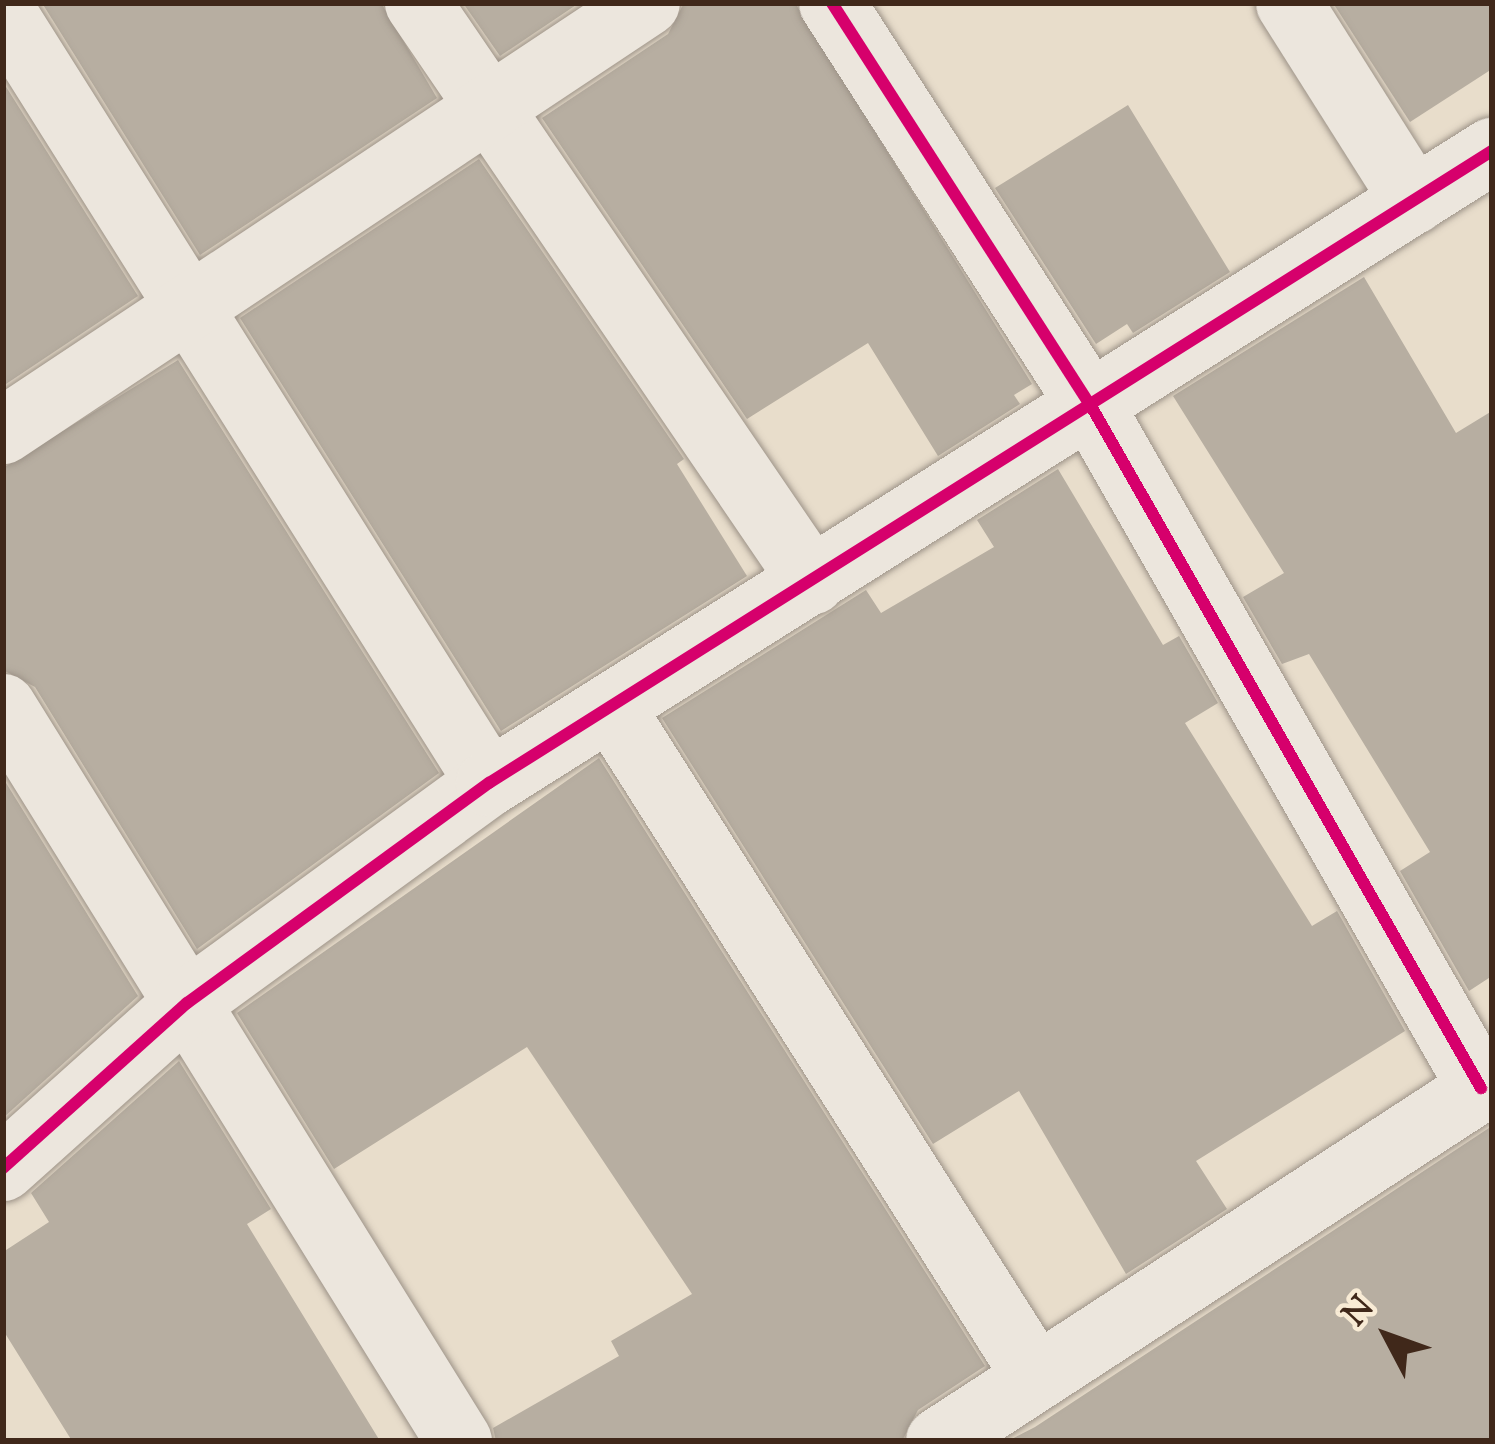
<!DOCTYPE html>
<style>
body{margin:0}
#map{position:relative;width:1495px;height:1444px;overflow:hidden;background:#e8ddcb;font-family:"Sorts Mill Goudy",serif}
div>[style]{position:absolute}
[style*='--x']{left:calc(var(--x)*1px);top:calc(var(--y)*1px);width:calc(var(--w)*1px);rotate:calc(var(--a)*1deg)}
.building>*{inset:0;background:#b7aea1}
.roads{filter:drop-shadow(0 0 3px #9d9388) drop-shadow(0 0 3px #9d9388)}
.minor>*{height:66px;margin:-33px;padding:0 33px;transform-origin:33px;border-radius:33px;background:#ece6dd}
.cycleway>*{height:12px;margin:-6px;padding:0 6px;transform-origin:6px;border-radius:6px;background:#d6006c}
span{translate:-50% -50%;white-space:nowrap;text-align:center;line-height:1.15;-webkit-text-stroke:12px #f8ebd5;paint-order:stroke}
.frame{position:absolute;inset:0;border:6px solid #40281a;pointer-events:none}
.north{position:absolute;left:1327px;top:1276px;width:120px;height:120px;-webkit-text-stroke:9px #f8ebd5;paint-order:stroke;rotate:311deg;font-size:33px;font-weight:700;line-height:48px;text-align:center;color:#40281a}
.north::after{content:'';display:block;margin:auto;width:42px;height:54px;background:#40281a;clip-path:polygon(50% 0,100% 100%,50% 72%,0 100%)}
</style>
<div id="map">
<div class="building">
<div style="clip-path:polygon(42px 3px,381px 3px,437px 98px,200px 255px)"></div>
<div style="clip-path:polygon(463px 3px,579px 3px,500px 56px)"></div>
<div style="clip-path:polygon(684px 3px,795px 3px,1032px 384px,1014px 395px,1020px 404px,938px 456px,868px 343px,747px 419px,542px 118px,668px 34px)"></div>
<div style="clip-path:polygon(1333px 3px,1492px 3px,1492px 69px,1410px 122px)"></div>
<div style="clip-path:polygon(3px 82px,138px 296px,3px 386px)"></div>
<div style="clip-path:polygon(1128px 105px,1230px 272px,1133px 333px,1127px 324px,1096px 344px,995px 188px)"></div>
<div style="clip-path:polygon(479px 159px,684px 459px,677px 464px,747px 576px,501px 731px,240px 318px)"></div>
<div style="clip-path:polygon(1364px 277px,1456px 433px,1492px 411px,1492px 976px,1469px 991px,1400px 871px,1430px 852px,1309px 654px,1282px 664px,1243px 597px,1284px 573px,1173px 396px)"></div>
<div style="clip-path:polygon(178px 360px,439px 773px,197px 949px,35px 687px,3px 670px,3px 468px)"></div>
<div style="clip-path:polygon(1058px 469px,1163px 645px,1179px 636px,1218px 703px,1185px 723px,1312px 926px,1337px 911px,1405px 1031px,1196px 1161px,1227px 1209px,1126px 1274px,1019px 1091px,933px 1144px,662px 718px,866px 590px,881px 613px,994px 547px,977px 520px)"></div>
<div style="clip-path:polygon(599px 758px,985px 1366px,918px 1410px,902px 1441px,496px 1441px,493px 1428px,619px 1356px,611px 1341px,692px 1294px,527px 1047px,334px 1169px,237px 1013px)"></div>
<div style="clip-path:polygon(3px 778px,138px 996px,3px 1118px)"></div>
<div style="clip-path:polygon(179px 1061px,271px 1209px,247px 1224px,380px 1441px,72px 1441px,3px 1330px,3px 1252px,49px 1222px,31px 1193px)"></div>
<div style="clip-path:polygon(1492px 1126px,1492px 1441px,1008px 1441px,1035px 1427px)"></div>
</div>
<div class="roads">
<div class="minor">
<div style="--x:418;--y:3;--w:700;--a:55.72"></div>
<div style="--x:832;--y:3;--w:479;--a:57.3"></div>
<div style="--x:1091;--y:406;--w:786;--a:60.24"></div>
<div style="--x:1289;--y:3;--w:234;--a:57.7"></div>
<div style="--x:3;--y:12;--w:911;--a:57.77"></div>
<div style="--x:3;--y:431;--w:773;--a:-33.61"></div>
<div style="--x:3;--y:707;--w:864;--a:58.15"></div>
<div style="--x:611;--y:707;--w:793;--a:57.61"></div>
<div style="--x:3;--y:1168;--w:247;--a:-41.9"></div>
<div style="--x:187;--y:1003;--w:374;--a:-36.1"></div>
<div style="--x:489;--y:783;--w:1186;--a:-32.22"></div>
<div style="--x:939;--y:1441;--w:660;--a:-33.06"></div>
</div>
</div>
<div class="cycleway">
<div style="--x:832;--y:3;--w:479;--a:57.3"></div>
<div style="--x:1091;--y:406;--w:786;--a:60.24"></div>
<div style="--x:3;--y:1168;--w:247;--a:-41.9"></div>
<div style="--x:187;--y:1003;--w:374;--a:-36.1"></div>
<div style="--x:489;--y:783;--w:1186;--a:-32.22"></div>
</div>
<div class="frame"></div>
<div class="north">N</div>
</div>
